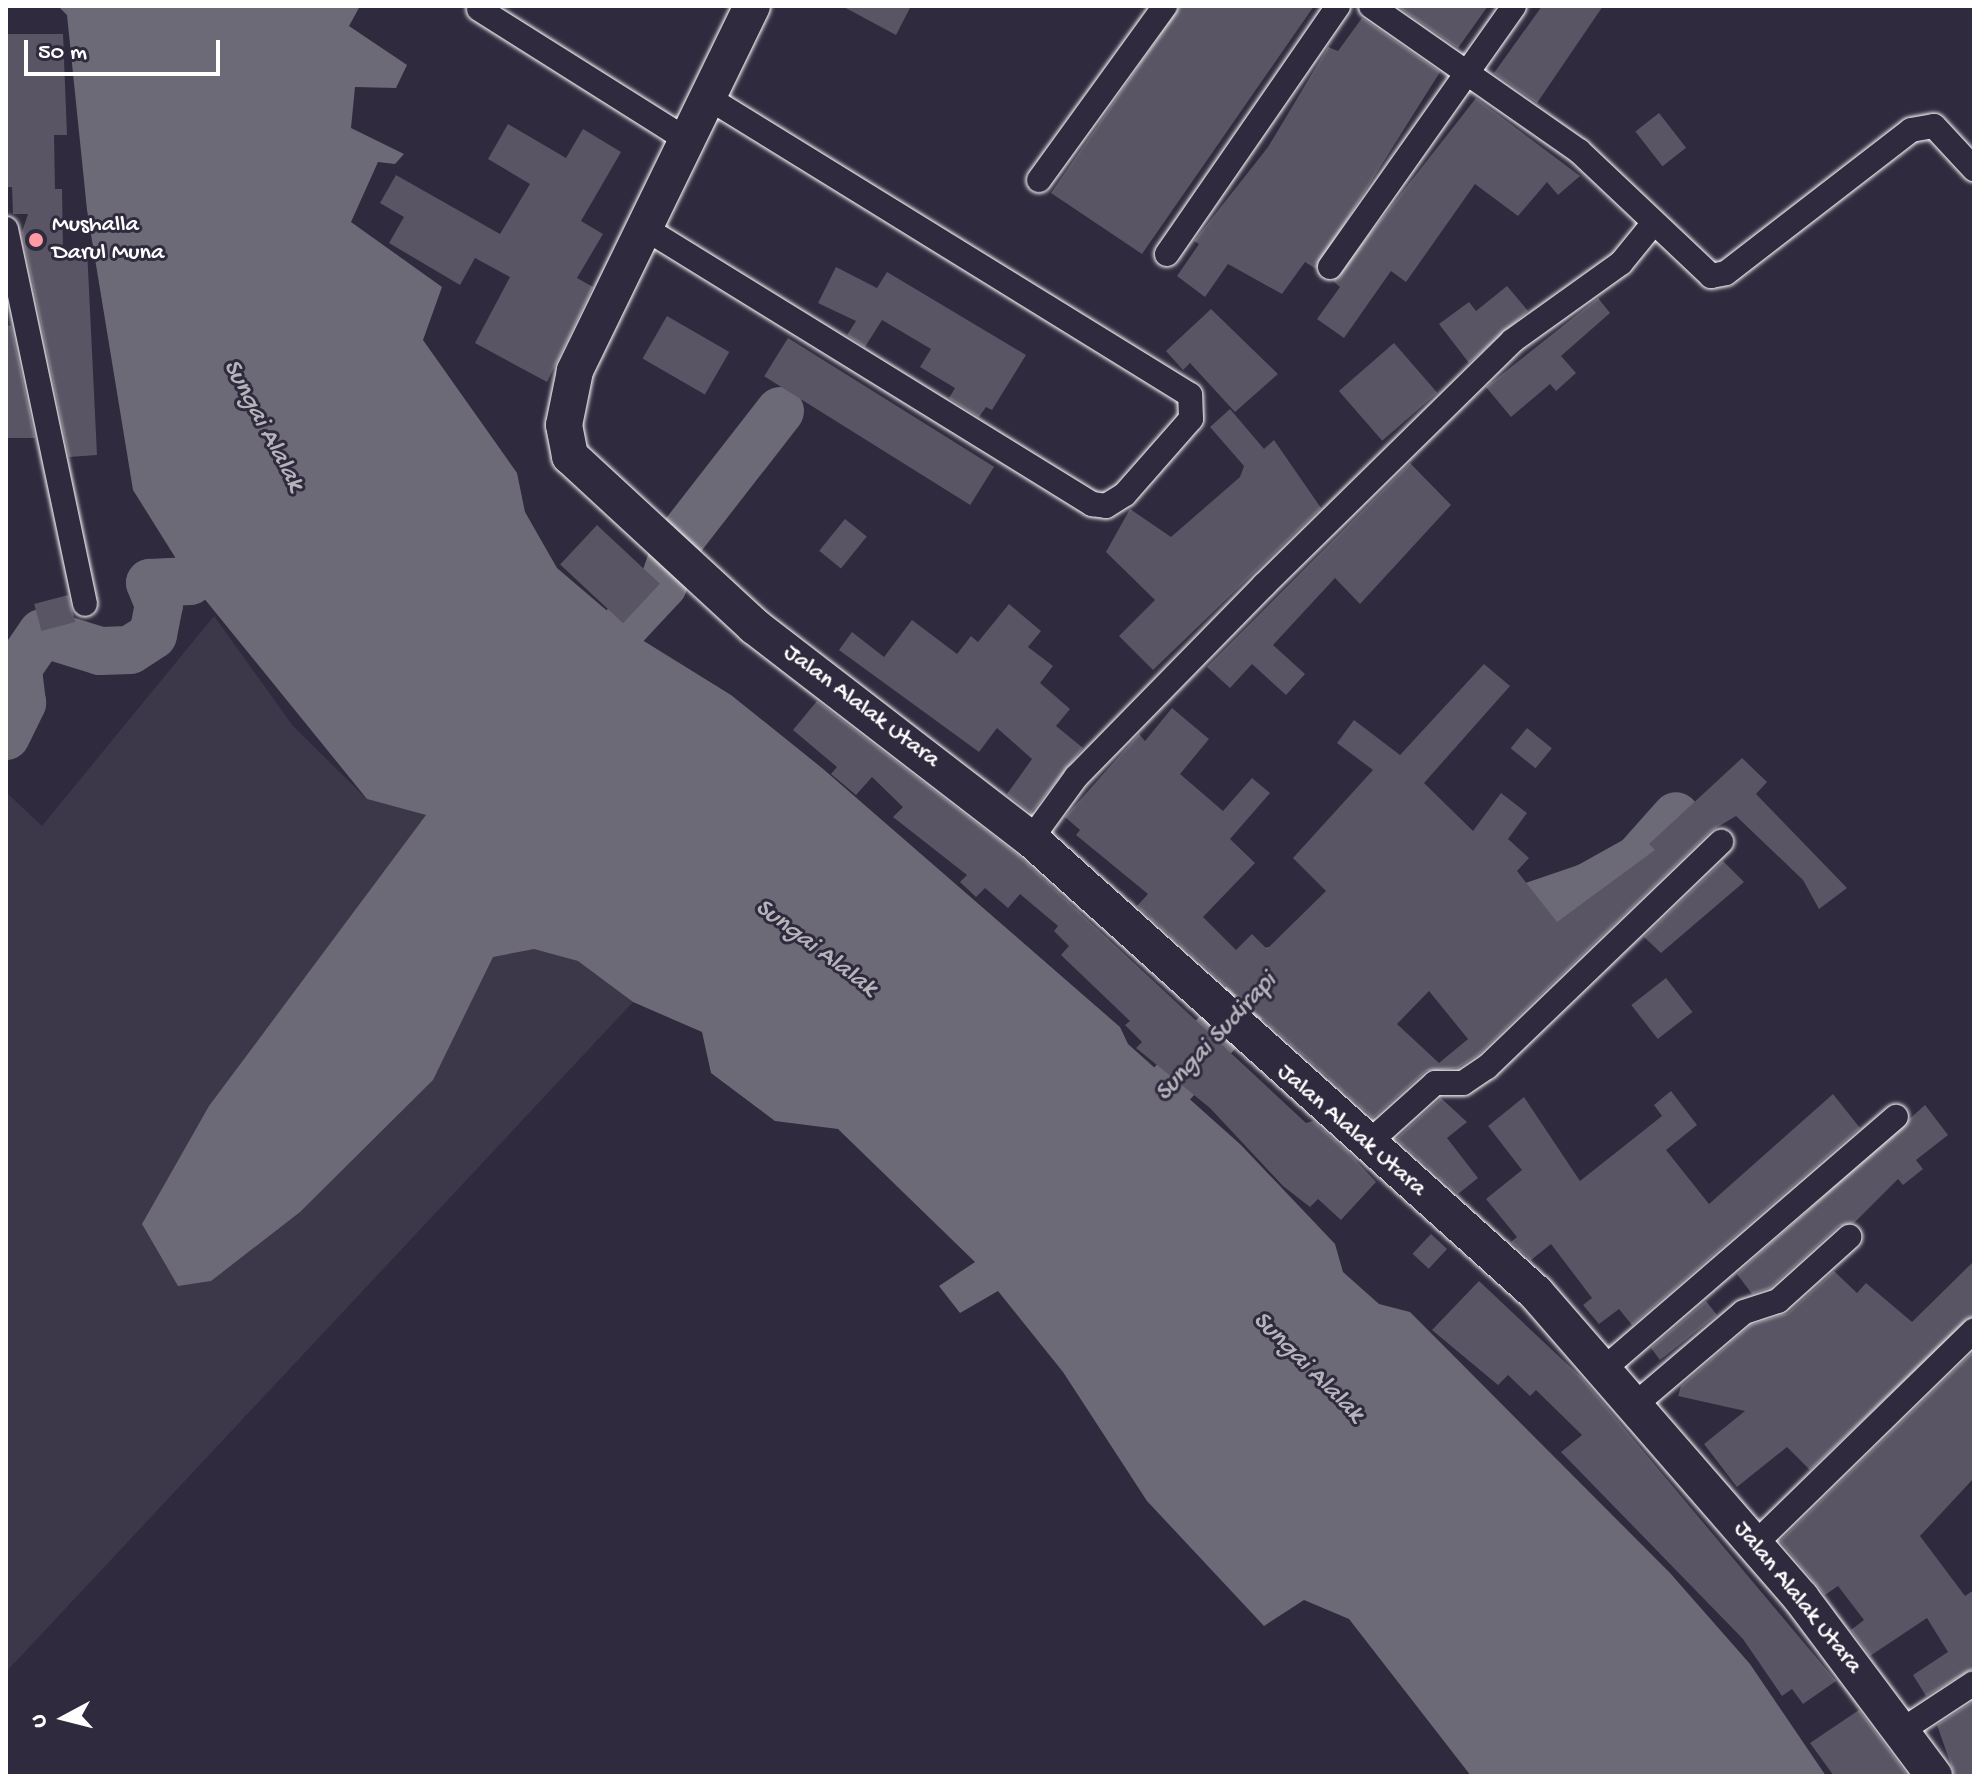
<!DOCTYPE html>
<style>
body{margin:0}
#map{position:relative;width:1980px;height:1782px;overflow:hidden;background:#2f2a3d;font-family:"Gochi Hand",sans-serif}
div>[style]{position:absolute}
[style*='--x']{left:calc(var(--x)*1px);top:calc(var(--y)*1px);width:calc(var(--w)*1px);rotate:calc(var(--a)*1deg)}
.built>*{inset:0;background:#3c3749}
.water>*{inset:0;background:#6d6a77}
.river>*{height:48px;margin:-24px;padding:0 24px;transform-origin:24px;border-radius:24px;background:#6d6a77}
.building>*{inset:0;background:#595564;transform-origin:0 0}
.roads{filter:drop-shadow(0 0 2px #fff) drop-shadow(0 0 2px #fff)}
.minor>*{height:24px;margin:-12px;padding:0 12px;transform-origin:12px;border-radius:12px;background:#2f2a3d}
.primary>*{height:36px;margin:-18px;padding:0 18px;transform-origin:18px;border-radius:18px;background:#2f2a3d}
.dots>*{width:22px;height:22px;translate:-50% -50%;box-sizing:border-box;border:4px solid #2f2a3d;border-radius:50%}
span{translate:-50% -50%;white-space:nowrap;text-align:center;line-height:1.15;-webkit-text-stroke:6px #2f2a3d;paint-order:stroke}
.poi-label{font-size:24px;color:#fff}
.left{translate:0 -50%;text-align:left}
.street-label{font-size:24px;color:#fff}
.water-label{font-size:26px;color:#b6b4bb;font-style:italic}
.frame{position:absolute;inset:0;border:8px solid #fff;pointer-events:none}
.north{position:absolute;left:24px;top:1678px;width:80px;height:80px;-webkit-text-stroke:6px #2f2a3d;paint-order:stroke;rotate:263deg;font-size:22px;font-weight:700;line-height:32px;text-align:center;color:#fff}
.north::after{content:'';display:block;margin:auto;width:28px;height:36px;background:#fff;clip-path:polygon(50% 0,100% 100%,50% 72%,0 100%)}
.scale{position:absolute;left:24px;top:40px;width:196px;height:36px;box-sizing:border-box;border:4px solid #fff;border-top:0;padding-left:10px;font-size:24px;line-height:28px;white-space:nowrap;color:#fff;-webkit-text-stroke:6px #2f2a3d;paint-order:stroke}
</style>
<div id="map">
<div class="built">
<div style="clip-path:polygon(214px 616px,293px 726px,367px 799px,426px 815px,415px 836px,633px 1002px,6px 1672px,6px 792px,42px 826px)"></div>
</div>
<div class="water">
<div style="clip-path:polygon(58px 6px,360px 6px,349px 26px,407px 65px,396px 88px,355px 87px,351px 128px,404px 154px,395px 164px,378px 162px,351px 222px,442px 287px,423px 340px,517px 473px,525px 512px,557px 568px,639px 638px,731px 695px,822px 768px,1120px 1027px,1128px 1044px,1241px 1145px,1335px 1244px,1343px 1272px,1379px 1304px,1410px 1312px,1670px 1573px,1750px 1664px,1826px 1776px,1471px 1776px,1349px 1619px,1304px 1600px,1264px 1626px,1147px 1501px,1063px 1372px,998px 1291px,960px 1313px,939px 1286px,975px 1262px,838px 1129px,775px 1121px,711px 1073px,702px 1032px,633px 1002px,578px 961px,534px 949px,493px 957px,433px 1080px,300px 1212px,211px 1281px,178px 1286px,142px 1224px,209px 1106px,426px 815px,367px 799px,190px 581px,133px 490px,87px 210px,67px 15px)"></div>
</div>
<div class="river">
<div style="--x:581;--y:673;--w:120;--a:-47"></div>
<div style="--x:663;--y:585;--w:46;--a:-70.8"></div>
<div style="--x:678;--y:542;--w:166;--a:-52.1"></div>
<div style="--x:6;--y:736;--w:37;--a:-64"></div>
<div style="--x:22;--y:703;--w:35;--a:-97"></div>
<div style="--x:18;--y:668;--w:42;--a:-55.6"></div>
<div style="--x:42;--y:633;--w:61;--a:17.2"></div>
<div style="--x:100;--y:651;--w:30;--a:-2"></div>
<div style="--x:130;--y:650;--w:27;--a:-33"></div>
<div style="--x:153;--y:635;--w:31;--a:-79"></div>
<div style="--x:159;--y:605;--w:24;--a:-112"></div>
<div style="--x:150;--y:583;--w:40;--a:-2.9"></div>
<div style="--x:190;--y:581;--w:66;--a:-38.3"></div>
<div style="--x:1492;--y:933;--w:10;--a:11"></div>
<div style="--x:1502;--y:935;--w:34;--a:-50"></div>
<div style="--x:1524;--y:909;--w:68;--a:-19"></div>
<div style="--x:1588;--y:887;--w:57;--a:-29.2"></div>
<div style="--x:1638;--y:859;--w:57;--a:-48.5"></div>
<div style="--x:1130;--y:1131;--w:214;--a:-48.4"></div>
<div style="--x:1272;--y:971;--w:24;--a:-7"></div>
</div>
<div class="building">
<div style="clip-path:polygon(842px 6px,911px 6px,896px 35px)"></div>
<div style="clip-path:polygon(1180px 6px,1314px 6px,1142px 254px,1051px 193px)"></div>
<div style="clip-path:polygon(1397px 6px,1488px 6px,1458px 48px)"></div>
<div style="clip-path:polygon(1542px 6px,1603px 6px,1537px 103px,1494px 73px)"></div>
<div style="clip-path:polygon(1362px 18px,1440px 72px,1316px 269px,1305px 262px,1282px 294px,1228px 264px,1205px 297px,1177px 276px,1199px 244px,1194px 241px,1268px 147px,1328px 47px,1338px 51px)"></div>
<div style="clip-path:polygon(6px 34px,63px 34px,67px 135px,54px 135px,55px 189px,62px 189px,63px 249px,87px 248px,97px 455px,69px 457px,22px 232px,28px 214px,13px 214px,12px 187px,6px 187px)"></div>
<div style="clip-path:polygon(1476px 98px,1580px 176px,1558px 195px,1547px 182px,1518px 216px,1475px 184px,1406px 282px,1391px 271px,1344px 338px,1317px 319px,1340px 287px,1333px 281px)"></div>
<div style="left:1659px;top:113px;width:44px;height:30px;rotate:52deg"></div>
<div style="clip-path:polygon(508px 124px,566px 158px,583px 129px,621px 152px,581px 221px,603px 234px,577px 278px,593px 287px,547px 382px,475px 343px,510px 277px,475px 258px,460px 285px,389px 243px,404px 217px,380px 203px,396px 175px,500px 234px,530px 184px,488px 159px)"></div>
<div style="clip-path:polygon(836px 267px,877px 288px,887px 272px,1026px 355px,992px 410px,986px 407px,979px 417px,949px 398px,955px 388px,920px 367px,931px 349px,882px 320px,865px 347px,847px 335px,856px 321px,818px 303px)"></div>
<div style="clip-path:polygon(1507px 286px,1528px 311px,1469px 363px,1439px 324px,1469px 302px,1476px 311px)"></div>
<div style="clip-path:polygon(1598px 298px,1610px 313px,1561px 356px,1576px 373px,1556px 391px,1550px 384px,1511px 417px,1486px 387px)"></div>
<div style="clip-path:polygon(1211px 309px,1278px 374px,1235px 412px,1190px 363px,1183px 370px,1166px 351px)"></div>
<div style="left:667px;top:316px;width:72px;height:49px;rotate:30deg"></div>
<div style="clip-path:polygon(6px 325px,11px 326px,35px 438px,6px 438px)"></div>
<div style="left:788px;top:338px;width:243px;height:45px;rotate:32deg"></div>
<div style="left:1394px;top:343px;width:66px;height:73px;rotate:49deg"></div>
<div style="clip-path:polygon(1230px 409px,1264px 449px,1274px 440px,1321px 508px,1153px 670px,1119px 636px,1155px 600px,1106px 552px,1130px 509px,1171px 537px,1240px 477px,1244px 466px,1210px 427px)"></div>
<div style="clip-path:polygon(1410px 463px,1451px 505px,1360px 604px,1335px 578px,1273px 645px,1305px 674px,1286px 695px,1252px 664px,1230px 688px,1207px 667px)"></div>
<div style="left:845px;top:519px;width:28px;height:41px;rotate:39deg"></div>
<div style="left:597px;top:525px;width:86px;height:54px;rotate:43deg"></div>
<div style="left:68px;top:595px;width:28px;height:35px;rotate:75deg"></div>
<div style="clip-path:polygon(1009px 604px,1041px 631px,1028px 647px,1053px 666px,1040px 683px,1070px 709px,1056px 726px,1083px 748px,1031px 813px,1007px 794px,1032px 759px,997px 728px,979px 752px,839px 650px,852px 632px,884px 657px,912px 620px,957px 654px,971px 636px,978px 642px)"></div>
<div style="clip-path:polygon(evenodd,1484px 664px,1510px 686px,1424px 783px,1473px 831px,1501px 793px,1527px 813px,1508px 839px,1529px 858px,1517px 871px,1557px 922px,1655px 850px,1649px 844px,1742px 758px,1767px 782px,1756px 794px,1847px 888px,1819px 909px,1803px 880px,1736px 816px,1711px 831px,1478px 1055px,1458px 1068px,1426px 1071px,1373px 1118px,1137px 906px,1148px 894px,1076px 835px,1080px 830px,1065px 817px,1139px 734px,1145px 741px,1172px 708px,1209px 739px,1180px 774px,1223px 811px,1252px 778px,1270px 793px,1230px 839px,1255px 863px,1203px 917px,1236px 950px,1252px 934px,1267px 949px,1326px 891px,1293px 858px,1373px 770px,1337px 743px,1354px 720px,1400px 755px,1484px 664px,1429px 991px,1468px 1039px,1439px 1063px,1397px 1024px,1429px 991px)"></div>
<div style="clip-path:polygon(817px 701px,1018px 855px,1306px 1123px,1313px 1121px,1349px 1153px,1376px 1182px,1341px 1220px,1318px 1199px,1310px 1207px,1283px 1186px,1210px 1108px,1136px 1048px,1142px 1042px,1125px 1025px,1130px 1021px,1061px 955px,1069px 946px,1054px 931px,1058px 926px,1020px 894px,1008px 908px,985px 888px,976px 897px,960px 882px,967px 875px,893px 817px,903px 807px,872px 777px,856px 795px,831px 774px,837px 767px,793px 730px)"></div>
<div style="left:1527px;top:728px;width:32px;height:26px;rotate:39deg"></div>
<div style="clip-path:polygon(1723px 861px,1744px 882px,1661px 953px,1644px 937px)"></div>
<div style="left:1666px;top:978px;width:43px;height:44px;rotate:52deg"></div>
<div style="clip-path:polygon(1671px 1091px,1697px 1125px,1666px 1150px,1709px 1204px,1833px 1094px,1860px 1128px,1632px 1325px,1619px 1309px,1599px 1324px,1583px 1305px,1592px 1298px,1551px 1244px,1531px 1260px,1511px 1242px,1517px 1237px,1486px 1199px,1522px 1170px,1488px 1126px,1524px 1097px,1580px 1181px,1662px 1116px,1654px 1105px)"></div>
<div style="clip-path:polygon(1441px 1098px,1467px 1122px,1447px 1138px,1478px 1178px,1458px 1194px,1396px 1139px)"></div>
<div style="clip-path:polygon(1925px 1105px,1948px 1135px,1916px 1160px,1923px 1169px,1903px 1185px,1898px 1179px,1854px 1223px,1839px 1226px,1770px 1288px,1752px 1294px,1737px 1274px)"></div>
<div style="left:1431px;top:1234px;width:22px;height:27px;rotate:43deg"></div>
<div style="clip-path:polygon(1974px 1261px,1974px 1315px,1810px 1470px,1787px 1447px,1737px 1487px,1704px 1444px,1745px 1411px,1678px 1396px,1681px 1386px,1751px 1325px,1788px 1313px,1834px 1271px,1857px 1293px,1866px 1283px,1912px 1322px)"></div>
<div style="clip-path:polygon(1479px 1281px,1582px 1378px,1836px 1681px,1803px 1704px,1792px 1689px,1782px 1696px,1743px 1639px,1561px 1452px,1582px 1435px,1536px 1390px,1530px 1396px,1508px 1375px,1498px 1385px,1432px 1330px)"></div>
<div style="clip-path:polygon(1706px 1301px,1717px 1315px,1660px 1360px,1651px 1348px)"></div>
<div style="clip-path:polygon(1974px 1351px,1974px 1478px,1920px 1536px,1965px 1596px,1974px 1590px,1974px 1668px,1926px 1696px,1913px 1675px,1948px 1652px,1927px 1618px,1870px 1656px,1851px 1630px,1864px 1620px,1838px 1586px,1825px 1595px,1780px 1541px)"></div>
<div style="clip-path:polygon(1974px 1701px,1974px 1776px,1955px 1776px,1937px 1725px)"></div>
<div style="clip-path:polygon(1859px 1710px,1908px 1776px,1834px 1776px,1810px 1743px)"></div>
</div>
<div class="roads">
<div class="minor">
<div style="--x:1371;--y:6;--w:254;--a:34.9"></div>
<div style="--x:1579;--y:151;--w:182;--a:43.4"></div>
<div style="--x:1711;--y:276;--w:15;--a:-11"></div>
<div style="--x:1726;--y:273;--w:234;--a:-37.7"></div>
<div style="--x:1911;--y:130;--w:23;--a:-10"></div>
<div style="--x:1934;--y:126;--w:59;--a:47.1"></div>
<div style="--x:479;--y:9;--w:246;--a:32.2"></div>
<div style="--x:1039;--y:180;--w:215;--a:-54.1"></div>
<div style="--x:643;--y:227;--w:528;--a:31.67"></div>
<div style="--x:1092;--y:504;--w:14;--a:8"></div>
<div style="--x:1106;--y:506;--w:22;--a:-32"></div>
<div style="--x:1125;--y:494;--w:100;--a:-48.7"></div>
<div style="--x:1191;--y:419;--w:24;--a:-92"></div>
<div style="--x:1190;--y:395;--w:568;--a:-148.33"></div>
<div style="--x:6;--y:229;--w:383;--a:78.1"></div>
<div style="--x:1167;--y:254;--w:301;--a:-55.4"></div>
<div style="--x:1330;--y:267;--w:319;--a:-54.8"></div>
<div style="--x:1031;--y:839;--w:77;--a:-54"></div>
<div style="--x:1076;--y:777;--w:269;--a:-45.6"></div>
<div style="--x:1264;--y:585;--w:348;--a:-44.5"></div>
<div style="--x:1512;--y:341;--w:134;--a:-35.6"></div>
<div style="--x:1621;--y:263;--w:49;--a:-50.8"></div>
<div style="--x:1365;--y:1146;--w:94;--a:-42"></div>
<div style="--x:1435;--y:1083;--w:28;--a:0"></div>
<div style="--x:1463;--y:1083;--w:29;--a:-34"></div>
<div style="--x:1487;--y:1067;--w:325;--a:-43.9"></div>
<div style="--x:1606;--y:1367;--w:383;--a:-40.8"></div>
<div style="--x:1637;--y:1403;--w:140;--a:-40.4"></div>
<div style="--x:1744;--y:1312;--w:36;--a:-18"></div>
<div style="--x:1778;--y:1301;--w:96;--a:-42"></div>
<div style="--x:1755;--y:1544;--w:306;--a:-44.3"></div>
<div style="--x:1901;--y:1731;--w:87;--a:-33.3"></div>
</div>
<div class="primary">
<div style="--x:752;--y:6;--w:406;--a:115.9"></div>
<div style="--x:575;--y:371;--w:55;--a:101.5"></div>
<div style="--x:564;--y:425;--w:32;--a:79"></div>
<div style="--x:570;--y:456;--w:251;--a:42.7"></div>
<div style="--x:754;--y:626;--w:349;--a:37.6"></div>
<div style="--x:1031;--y:839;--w:679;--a:41.96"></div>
<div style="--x:1536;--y:1293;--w:404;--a:49"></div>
<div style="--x:1801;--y:1598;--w:222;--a:53.2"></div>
</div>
</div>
<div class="dots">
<div style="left:36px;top:240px;background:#ff9aa2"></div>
</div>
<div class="poi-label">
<span class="left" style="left:52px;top:240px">Mushalla<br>Darul Muna</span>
</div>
<div class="street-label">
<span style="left:861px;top:707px;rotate:37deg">Jalan Alalak Utara</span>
<span style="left:1351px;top:1131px;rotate:41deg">Jalan Alalak Utara</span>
<span style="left:1797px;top:1598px;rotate:51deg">Jalan Alalak Utara</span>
</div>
<div class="water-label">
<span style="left:262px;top:426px;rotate:62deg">Sungai Alalak</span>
<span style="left:815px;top:949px;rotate:37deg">Sungai Alalak</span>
<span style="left:1217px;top:1038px;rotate:-47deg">Sungai Sudirapi</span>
<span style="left:1307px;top:1368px;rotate:45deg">Sungai Alalak</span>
</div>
<div class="frame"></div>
<div class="north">U</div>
<div class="scale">50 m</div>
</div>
